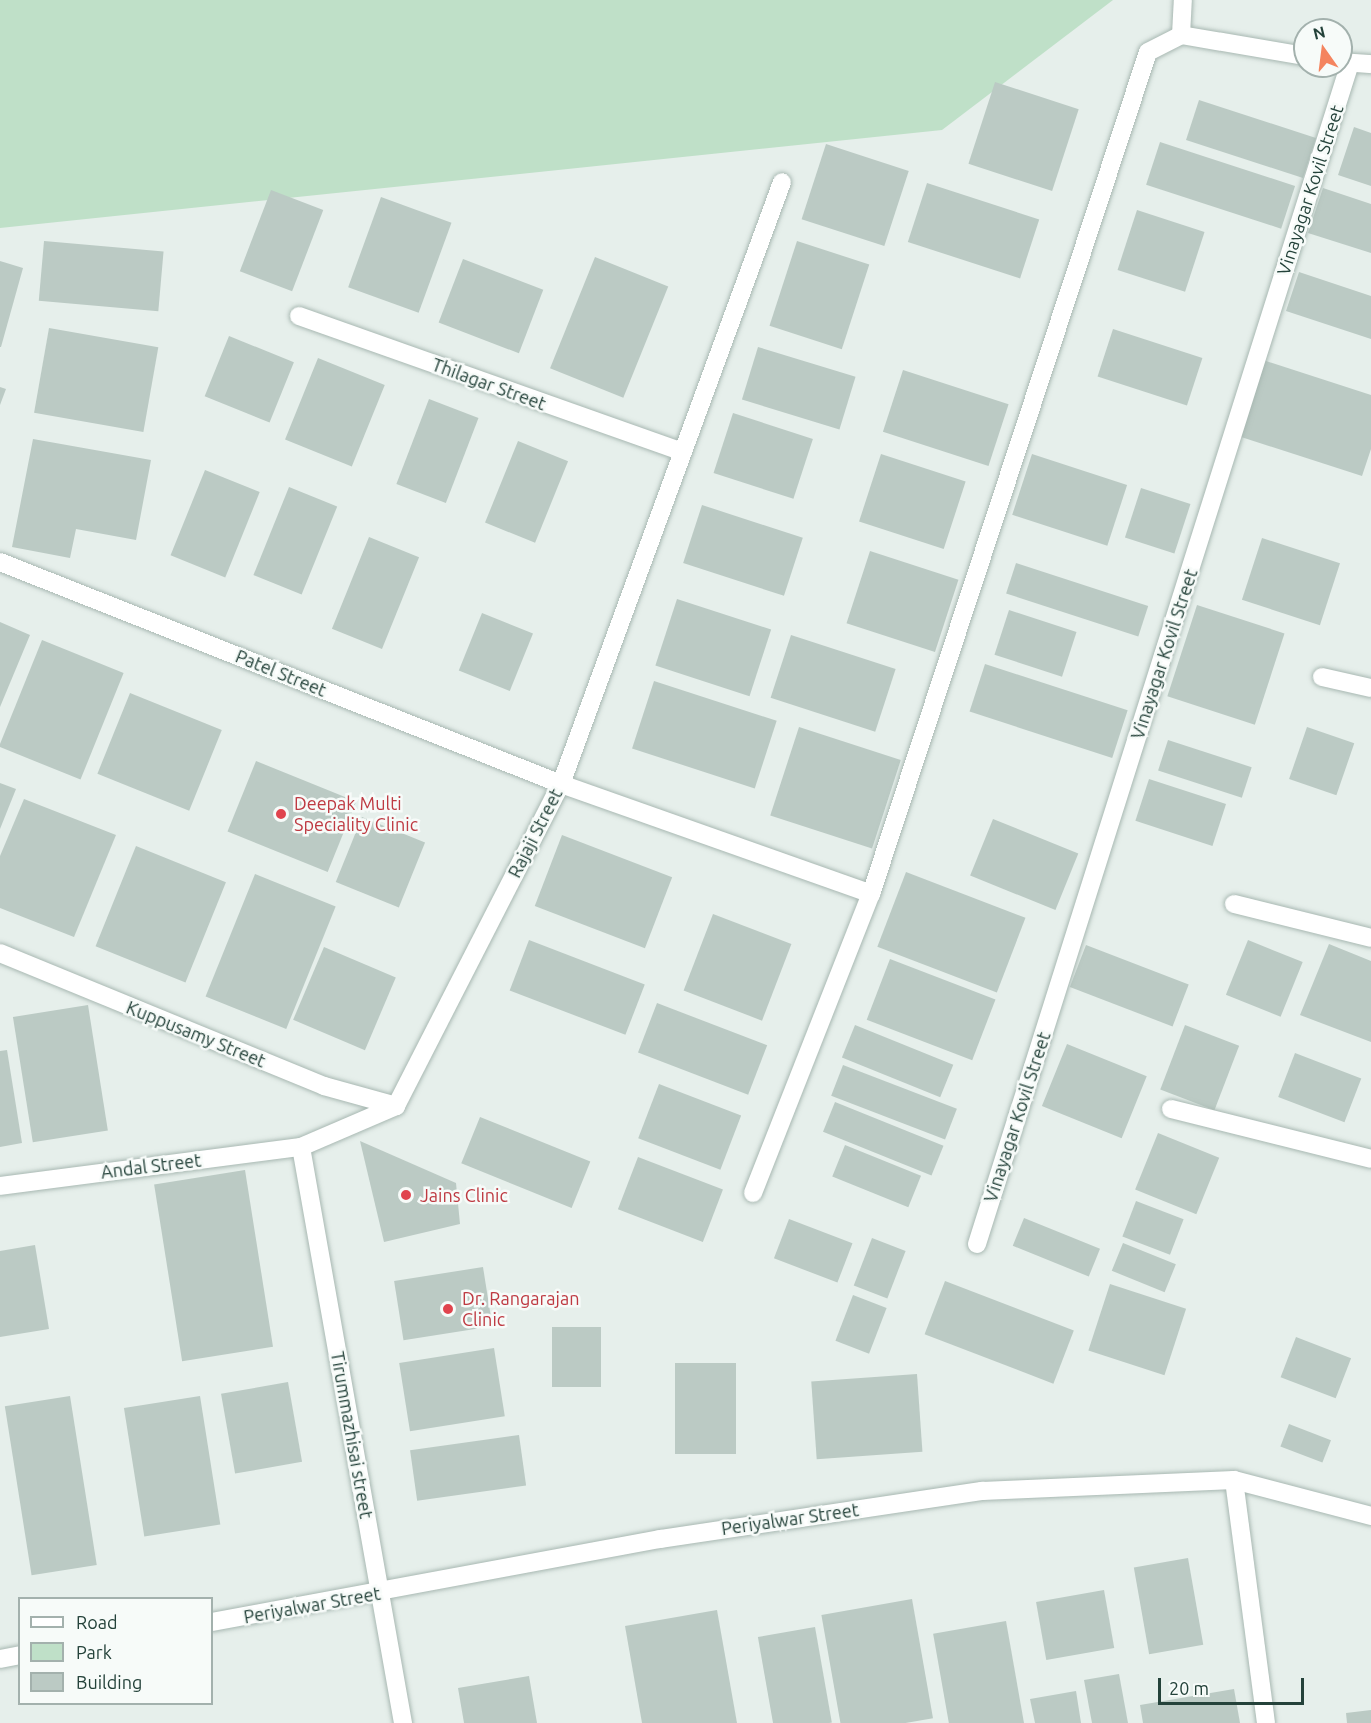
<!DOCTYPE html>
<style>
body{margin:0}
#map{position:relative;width:1371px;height:1723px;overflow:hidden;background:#e6efeb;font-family:Ubuntu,sans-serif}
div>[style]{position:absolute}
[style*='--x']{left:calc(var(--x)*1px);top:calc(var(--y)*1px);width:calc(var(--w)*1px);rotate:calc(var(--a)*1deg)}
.green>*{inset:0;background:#bfe0c8}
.building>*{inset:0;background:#bbcac4;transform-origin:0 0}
.roads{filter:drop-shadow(0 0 2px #a8b8b2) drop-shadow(0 0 2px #a8b8b2)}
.minor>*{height:18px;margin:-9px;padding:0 9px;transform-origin:9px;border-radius:9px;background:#fff}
.dots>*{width:16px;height:16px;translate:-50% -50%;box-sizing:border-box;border:3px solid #f7fbf9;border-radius:50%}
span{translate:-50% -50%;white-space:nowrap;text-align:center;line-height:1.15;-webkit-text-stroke:5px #f7fbf9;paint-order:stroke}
.street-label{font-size:18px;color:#24423a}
.health-label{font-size:18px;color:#be3a42}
.left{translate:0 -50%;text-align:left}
.legend{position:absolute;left:18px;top:1597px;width:195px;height:108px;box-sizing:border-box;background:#f7fbf9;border:2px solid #a3b1ad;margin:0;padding:8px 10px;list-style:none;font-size:18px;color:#24423a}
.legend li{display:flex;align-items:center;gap:12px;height:30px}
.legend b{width:30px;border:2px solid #a3b1ad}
.north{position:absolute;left:1293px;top:18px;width:60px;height:60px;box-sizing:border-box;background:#f7fbf9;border:2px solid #a3b1ad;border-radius:50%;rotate:346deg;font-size:16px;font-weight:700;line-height:24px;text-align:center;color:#24423a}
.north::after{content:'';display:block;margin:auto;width:21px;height:27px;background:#f4845f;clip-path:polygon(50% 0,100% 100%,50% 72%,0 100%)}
.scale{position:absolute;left:1158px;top:1678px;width:146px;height:27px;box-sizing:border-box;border:3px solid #24423a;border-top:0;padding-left:8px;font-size:18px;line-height:21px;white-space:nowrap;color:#24423a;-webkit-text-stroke:4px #f7fbf9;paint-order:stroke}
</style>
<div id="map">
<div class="green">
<div style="clip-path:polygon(0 0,1113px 0,942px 130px,0 228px)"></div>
</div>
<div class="building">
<div style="left:995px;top:82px;width:88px;height:86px;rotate:18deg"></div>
<div style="left:1199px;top:100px;width:123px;height:42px;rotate:18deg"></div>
<div style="clip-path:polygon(1354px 127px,1371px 133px,1371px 186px,1338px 175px)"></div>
<div style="left:1160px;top:142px;width:142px;height:45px;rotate:18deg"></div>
<div style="left:826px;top:144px;width:87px;height:79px;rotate:18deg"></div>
<div style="left:927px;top:183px;width:118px;height:62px;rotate:18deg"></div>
<div style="clip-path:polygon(1323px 188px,1371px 204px,1371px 253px,1308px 233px)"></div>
<div style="left:271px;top:190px;width:56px;height:87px;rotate:21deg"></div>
<div style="left:381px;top:197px;width:75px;height:96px;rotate:20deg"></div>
<div style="left:1137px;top:210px;width:71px;height:63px;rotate:18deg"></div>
<div style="left:44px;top:241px;width:120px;height:60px;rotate:5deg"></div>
<div style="left:797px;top:241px;width:76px;height:89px;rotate:18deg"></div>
<div style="left:595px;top:257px;width:79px;height:120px;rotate:22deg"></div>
<div style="left:463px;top:259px;width:86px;height:68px;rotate:21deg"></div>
<div style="clip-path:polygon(0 261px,23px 268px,1px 347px,0 347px)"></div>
<div style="clip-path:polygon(1299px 272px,1371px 296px,1371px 339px,1286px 311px)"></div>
<div style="left:49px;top:328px;width:111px;height:86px;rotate:10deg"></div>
<div style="left:1113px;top:329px;width:94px;height:50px;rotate:18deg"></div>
<div style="left:229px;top:336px;width:70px;height:65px;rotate:22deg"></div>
<div style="left:758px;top:347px;width:102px;height:55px;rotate:17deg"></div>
<div style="left:318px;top:358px;width:72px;height:88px;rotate:22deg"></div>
<div style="clip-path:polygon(1263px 360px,1371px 395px,1371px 449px,1362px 476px,1238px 436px)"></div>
<div style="left:903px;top:370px;width:111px;height:65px;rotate:18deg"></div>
<div style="clip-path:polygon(0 387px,6px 389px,0 405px)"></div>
<div style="left:429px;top:399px;width:53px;height:91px;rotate:21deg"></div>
<div style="left:733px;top:413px;width:84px;height:63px;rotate:18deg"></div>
<div style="clip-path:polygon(33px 439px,151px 460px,136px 540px,76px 529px,70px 558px,12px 547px)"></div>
<div style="left:518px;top:441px;width:54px;height:88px;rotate:22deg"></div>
<div style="left:881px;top:454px;width:89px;height:71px;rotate:18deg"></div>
<div style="left:1032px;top:454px;width:100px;height:64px;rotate:18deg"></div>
<div style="left:205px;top:470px;width:59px;height:92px;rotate:22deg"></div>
<div style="left:289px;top:487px;width:52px;height:95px;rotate:22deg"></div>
<div style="left:1141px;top:488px;width:52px;height:52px;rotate:18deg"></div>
<div style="left:702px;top:505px;width:106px;height:61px;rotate:18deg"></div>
<div style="left:369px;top:537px;width:54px;height:99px;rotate:22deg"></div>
<div style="left:1262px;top:538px;width:82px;height:65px;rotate:18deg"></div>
<div style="left:870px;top:551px;width:93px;height:76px;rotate:18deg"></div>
<div style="left:1016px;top:563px;width:139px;height:32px;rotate:18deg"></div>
<div style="left:677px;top:599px;width:99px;height:70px;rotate:18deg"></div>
<div style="left:1197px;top:605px;width:92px;height:96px;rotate:18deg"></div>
<div style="left:1009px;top:610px;width:71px;height:47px;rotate:18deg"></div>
<div style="left:482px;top:613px;width:55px;height:62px;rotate:22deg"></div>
<div style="clip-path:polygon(0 622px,30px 635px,0 707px)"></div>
<div style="left:791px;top:635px;width:110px;height:66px;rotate:18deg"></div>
<div style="left:42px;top:640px;width:88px;height:115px;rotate:22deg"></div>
<div style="left:985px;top:664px;width:150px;height:50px;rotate:18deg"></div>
<div style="left:654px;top:681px;width:129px;height:71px;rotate:18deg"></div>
<div style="left:130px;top:693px;width:99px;height:87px;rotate:22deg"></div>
<div style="left:799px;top:727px;width:107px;height:93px;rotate:18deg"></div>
<div style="left:1307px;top:727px;width:50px;height:55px;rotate:19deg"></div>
<div style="left:1168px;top:740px;width:88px;height:32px;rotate:18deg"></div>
<div style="left:256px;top:761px;width:108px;height:76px;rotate:22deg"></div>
<div style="left:1149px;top:779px;width:81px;height:44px;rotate:18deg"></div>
<div style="clip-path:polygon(0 783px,16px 789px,0 829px)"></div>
<div style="clip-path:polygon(24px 799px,116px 835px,74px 937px,0 908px,0 856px)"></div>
<div style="left:362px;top:817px;width:68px;height:70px;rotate:22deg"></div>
<div style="left:993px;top:819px;width:92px;height:61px;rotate:22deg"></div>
<div style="left:562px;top:835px;width:118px;height:76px;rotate:21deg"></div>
<div style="left:136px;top:846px;width:97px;height:108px;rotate:22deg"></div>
<div style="left:906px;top:872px;width:128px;height:80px;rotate:21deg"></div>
<div style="left:255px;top:874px;width:87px;height:132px;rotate:22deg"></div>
<div style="left:713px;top:914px;width:84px;height:82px;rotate:21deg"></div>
<div style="left:529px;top:940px;width:124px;height:54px;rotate:21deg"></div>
<div style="left:1248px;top:940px;width:59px;height:59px;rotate:22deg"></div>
<div style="clip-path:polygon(1329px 944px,1371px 961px,1371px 1042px,1300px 1015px)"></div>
<div style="left:1086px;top:945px;width:110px;height:45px;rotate:21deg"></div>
<div style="left:324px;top:947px;width:78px;height:79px;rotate:23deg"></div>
<div style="left:890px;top:959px;width:113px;height:65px;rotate:21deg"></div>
<div style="left:657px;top:1003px;width:118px;height:53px;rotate:21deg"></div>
<div style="left:88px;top:1005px;width:127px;height:76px;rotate:81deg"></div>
<div style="left:855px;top:1025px;width:106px;height:35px;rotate:22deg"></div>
<div style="left:1185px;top:1025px;width:58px;height:69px;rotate:21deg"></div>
<div style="left:1067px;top:1044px;width:86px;height:67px;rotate:22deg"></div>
<div style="clip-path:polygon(7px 1050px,22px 1143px,0 1147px,0 1051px)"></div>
<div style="left:1295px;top:1053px;width:71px;height:47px;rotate:21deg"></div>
<div style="left:843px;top:1065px;width:122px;height:33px;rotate:21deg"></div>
<div style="left:659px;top:1084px;width:88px;height:58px;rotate:21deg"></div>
<div style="left:835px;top:1102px;width:117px;height:32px;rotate:22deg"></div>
<div style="left:480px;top:1117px;width:119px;height:50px;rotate:22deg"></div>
<div style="left:1158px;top:1133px;width:66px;height:61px;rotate:22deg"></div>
<div style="clip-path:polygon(360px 1141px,456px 1183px,460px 1224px,384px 1242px)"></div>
<div style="left:845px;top:1145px;width:82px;height:34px;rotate:22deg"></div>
<div style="left:638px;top:1157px;width:91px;height:56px;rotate:21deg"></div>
<div style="left:245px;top:1170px;width:179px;height:92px;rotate:81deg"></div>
<div style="left:1136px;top:1201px;width:51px;height:38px;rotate:21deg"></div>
<div style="left:1024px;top:1218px;width:82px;height:30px;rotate:22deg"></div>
<div style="left:789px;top:1219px;width:68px;height:42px;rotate:21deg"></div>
<div style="left:872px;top:1238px;width:36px;height:51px;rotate:21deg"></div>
<div style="left:1123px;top:1243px;width:57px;height:30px;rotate:22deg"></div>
<div style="clip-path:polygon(35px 1245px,49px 1329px,0 1337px,0 1251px)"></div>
<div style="left:483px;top:1267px;width:60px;height:90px;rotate:81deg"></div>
<div style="left:945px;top:1281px;width:138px;height:57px;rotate:21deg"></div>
<div style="left:1110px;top:1284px;width:80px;height:70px;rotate:18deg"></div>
<div style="left:853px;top:1295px;width:36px;height:49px;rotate:21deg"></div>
<div style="left:552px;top:1327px;width:49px;height:60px"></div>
<div style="left:1296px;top:1337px;width:59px;height:43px;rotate:21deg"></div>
<div style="left:494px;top:1348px;width:69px;height:96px;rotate:81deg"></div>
<div style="left:675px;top:1363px;width:61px;height:91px"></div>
<div style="left:917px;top:1374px;width:78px;height:106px;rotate:86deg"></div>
<div style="left:288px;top:1382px;width:81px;height:68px;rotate:80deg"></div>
<div style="left:70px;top:1396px;width:171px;height:66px;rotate:81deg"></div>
<div style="left:200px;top:1396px;width:130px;height:77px;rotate:81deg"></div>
<div style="left:1289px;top:1424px;width:45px;height:24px;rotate:21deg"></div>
<div style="left:519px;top:1435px;width:51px;height:110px;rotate:82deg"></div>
<div style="left:1188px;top:1558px;width:88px;height:55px;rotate:80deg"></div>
<div style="left:1104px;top:1590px;width:59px;height:69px;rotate:80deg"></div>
<div style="left:912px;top:1599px;width:121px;height:92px;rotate:80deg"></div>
<div style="clip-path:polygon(717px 1610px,737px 1723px,642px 1723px,625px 1626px)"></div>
<div style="left:1006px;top:1621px;width:104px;height:74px;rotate:80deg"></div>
<div style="left:815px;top:1627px;width:97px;height:58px;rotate:80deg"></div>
<div style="clip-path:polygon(1119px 1674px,1128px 1723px,1092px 1723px,1084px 1680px)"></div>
<div style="clip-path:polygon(529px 1676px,537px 1723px,464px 1723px,458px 1688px)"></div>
<div style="clip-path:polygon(1234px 1689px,1240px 1723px,1143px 1723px,1140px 1705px)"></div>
<div style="clip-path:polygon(1076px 1691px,1081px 1723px,1035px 1723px,1030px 1699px)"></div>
<div style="clip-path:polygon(1371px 1710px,1371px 1723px,1347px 1723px,1346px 1713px)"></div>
</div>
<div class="roads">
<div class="minor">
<div style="--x:1181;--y:35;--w:35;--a:-87"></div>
<div style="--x:1341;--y:62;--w:30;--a:4"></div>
<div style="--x:299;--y:316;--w:404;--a:19.5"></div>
<div style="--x:0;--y:562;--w:603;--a:21.59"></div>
<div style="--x:561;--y:784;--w:329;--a:19.5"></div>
<div style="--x:1322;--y:677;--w:50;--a:12.7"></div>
<div style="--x:1234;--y:904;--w:141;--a:13.9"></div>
<div style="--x:0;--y:953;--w:350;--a:22.3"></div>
<div style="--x:324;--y:1086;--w:75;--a:15.5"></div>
<div style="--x:1171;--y:1109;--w:206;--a:14"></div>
<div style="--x:301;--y:1147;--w:585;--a:79.96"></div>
<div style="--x:0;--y:1186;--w:304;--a:-7.4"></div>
<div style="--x:301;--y:1147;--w:103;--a:-23.3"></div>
<div style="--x:396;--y:1106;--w:362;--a:-62.9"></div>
<div style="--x:561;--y:784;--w:641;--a:-69.84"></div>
<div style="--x:753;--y:1193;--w:321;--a:-68.5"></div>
<div style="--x:871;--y:894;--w:886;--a:-71.79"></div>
<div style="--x:1148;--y:52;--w:37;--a:-27"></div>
<div style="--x:1181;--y:35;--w:126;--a:9.6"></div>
<div style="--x:977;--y:1244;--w:1239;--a:-72.47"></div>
<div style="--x:1234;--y:1480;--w:245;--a:82.5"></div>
<div style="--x:212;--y:1622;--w:456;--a:-10.5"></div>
<div style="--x:660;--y:1539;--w:326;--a:-8.5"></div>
<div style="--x:982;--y:1491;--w:252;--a:-2.5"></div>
<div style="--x:1234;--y:1480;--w:142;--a:14.7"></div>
<div style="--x:0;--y:1659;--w:20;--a:-11"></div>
</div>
</div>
<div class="dots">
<div style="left:281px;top:814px;background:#e0444e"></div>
<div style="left:406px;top:1195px;background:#e0444e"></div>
<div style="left:448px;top:1309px;background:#e0444e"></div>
</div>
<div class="street-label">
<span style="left:1310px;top:190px;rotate:-72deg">Vinayagar Kovil Street</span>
<span style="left:489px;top:384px;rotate:20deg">Thilagar Street</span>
<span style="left:1164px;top:654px;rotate:-72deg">Vinayagar Kovil Street</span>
<span style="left:281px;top:673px;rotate:22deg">Patel Street</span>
<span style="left:535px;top:833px;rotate:-63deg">Rajaji Street</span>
<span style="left:196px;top:1034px;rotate:22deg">Kuppusamy Street</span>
<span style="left:1017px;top:1117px;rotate:-72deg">Vinayagar Kovil Street</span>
<span style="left:151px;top:1166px;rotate:-7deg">Andal Street</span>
<span style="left:352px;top:1435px;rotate:80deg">Tirummazhisai street</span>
<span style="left:790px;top:1519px;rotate:-8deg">Periyalwar Street</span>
<span style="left:312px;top:1605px;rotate:-10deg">Periyalwar Street</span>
</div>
<div class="health-label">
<span class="left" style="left:294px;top:814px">Deepak Multi<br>Speciality Clinic</span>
<span class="left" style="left:420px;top:1195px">Jains Clinic</span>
<span class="left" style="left:462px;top:1309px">Dr. Rangarajan<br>Clinic</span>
</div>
<ul class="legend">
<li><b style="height:8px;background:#fff"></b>Road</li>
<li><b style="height:16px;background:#bfe0c8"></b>Park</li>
<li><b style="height:16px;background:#bbcac4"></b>Building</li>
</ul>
<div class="north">N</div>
<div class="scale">20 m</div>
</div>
